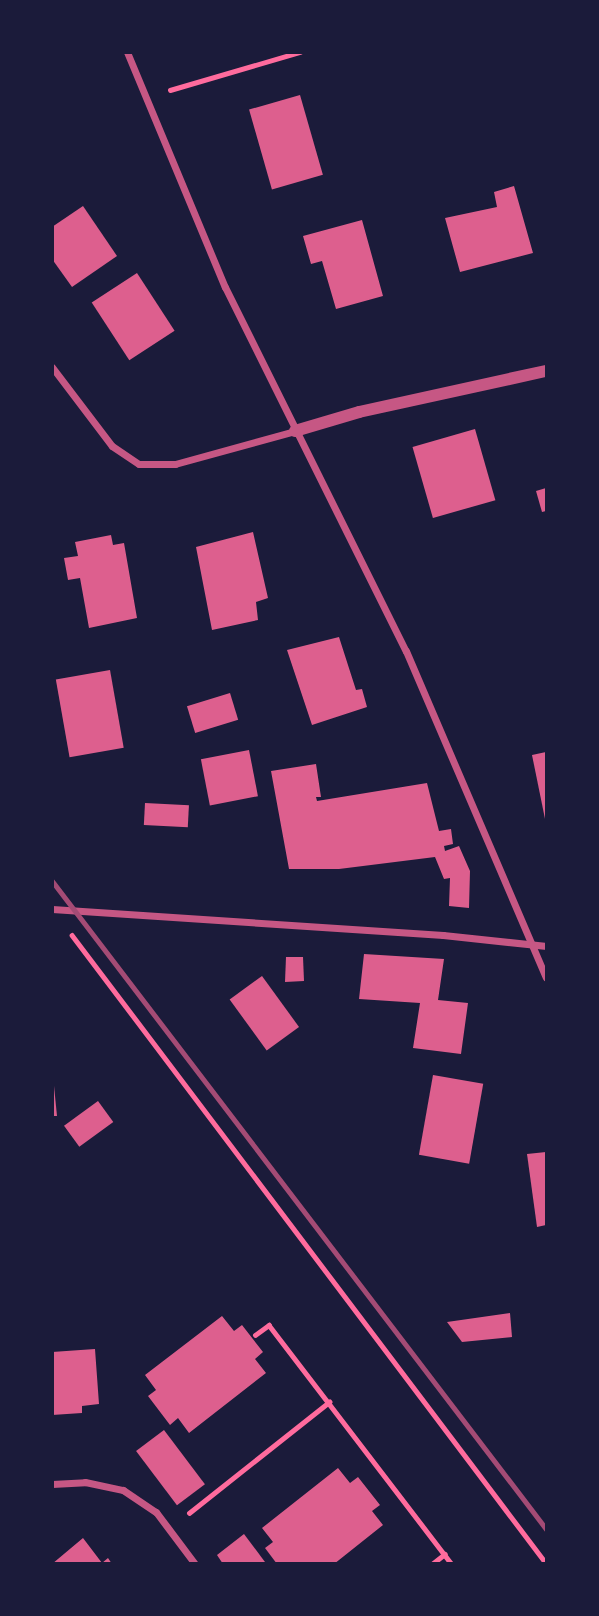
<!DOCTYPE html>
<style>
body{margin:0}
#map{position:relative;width:599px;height:1616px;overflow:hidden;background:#1b1b3a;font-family:Poppins,sans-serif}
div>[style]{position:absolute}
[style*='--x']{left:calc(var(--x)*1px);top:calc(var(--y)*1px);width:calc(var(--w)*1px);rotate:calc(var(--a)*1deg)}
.building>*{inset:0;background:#dd5f8e;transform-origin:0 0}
.path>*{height:4.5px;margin:-2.25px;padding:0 2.25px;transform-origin:2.25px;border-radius:2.25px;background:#ff6b9d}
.minor>*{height:7px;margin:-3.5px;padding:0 3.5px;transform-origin:3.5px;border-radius:3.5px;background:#c65784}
.tertiary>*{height:12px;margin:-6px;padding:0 6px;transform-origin:6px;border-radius:6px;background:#c65784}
.rail>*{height:5px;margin:-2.5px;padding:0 2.5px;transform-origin:2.5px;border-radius:2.5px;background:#a44b75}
span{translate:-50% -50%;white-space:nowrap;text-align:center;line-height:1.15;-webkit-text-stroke:7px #1b1b3a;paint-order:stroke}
.frame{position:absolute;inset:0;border:54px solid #1b1b3a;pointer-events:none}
</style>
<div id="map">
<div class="building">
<div style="left:300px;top:95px;width:83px;height:53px;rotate:74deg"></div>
<div style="clip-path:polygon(514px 186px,533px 253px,460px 272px,445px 218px,497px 207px,494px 192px)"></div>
<div style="clip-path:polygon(83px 206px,117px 256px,72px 287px,52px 259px,52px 227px)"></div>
<div style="clip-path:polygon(362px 220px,383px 296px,336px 309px,322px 261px,311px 264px,303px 236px)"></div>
<div style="left:137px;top:273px;width:69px;height:54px;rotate:57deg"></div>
<div style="left:475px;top:429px;width:74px;height:65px;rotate:74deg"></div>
<div style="clip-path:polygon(546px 488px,546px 511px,542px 512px,536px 491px)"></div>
<div style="clip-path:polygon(253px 532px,268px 598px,256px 602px,258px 620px,212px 630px,196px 547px)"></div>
<div style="clip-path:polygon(111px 535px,113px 545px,124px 543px,137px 618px,89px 628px,80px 578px,68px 580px,64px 558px,78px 556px,75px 542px)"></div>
<div style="clip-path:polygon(339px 637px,356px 690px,362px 689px,367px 707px,312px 725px,287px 650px)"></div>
<div style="left:110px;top:670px;width:79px;height:55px;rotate:80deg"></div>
<div style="left:230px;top:693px;width:28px;height:45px;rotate:73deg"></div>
<div style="left:249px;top:750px;width:47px;height:49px;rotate:79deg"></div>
<div style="clip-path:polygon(546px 752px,546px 819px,545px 819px,532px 755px)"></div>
<div style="clip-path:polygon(316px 764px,321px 797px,316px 797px,317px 801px,427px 783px,439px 831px,451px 829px,453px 844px,444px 846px,445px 851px,459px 846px,470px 871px,469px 908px,449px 906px,450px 878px,444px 879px,435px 857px,339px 869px,289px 869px,271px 771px)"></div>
<div style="left:145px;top:803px;width:44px;height:22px;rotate:3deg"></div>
<div style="clip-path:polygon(364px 954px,444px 959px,438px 1000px,468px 1003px,461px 1054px,413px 1048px,420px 1003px,359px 999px)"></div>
<div style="clip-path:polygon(286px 957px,303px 957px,304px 981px,285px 982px)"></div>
<div style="left:262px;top:976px;width:63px;height:40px;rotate:54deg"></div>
<div style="clip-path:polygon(52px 1066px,57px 1116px,52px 1116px)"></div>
<div style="left:433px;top:1075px;width:51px;height:81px;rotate:10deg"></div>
<div style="left:98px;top:1101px;width:26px;height:42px;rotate:54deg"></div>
<div style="clip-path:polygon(546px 1152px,546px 1225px,537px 1227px,527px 1154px)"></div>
<div style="clip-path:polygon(510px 1313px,512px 1337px,462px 1342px,447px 1322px)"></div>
<div style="clip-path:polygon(222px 1316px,234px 1331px,242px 1325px,263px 1352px,255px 1359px,266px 1373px,189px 1433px,178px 1418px,170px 1425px,148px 1396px,156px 1390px,145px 1375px)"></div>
<div style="clip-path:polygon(95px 1349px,99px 1404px,82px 1406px,82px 1413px,52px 1415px,52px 1352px)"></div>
<div style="left:164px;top:1430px;width:68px;height:35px;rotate:53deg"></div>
<div style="clip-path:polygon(338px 1468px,350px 1483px,358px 1477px,380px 1505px,372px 1511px,383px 1525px,334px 1564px,277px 1564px,265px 1548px,273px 1542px,262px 1528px)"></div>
<div style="clip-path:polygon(244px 1534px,265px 1562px,223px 1564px,217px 1555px)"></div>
<div style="clip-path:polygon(83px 1538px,102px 1563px,108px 1558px,112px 1564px,52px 1564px)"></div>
</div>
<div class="path">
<div style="--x:170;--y:90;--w:135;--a:-16.3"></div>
<div style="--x:72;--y:935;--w:787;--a:52.96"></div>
<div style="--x:255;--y:1335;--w:17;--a:-36"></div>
<div style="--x:269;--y:1325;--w:301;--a:52.6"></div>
<div style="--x:189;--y:1513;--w:179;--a:-38.4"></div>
<div style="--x:432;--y:1564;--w:16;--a:-38"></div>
</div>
<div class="minor">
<div style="--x:127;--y:52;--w:255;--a:67.4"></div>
<div style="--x:225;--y:287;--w:407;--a:63.6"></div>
<div style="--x:406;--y:651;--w:355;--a:66.8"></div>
<div style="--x:52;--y:367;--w:99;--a:52.8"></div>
<div style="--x:112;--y:446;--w:32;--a:34"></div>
<div style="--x:139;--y:464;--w:36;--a:0"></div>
<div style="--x:175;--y:464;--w:124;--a:-15.4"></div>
<div style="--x:52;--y:909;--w:392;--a:3.8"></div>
<div style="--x:443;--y:935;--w:104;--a:6.1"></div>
<div style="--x:52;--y:1484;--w:33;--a:-3"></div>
<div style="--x:85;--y:1482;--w:39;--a:12"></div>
<div style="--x:123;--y:1490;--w:40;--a:34"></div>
<div style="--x:156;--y:1512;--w:65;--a:53.1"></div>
</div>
<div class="tertiary">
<div style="--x:295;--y:431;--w:67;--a:-16.5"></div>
<div style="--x:359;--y:412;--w:191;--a:-12.4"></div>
</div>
<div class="rail">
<div style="--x:52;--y:881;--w:815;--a:52.68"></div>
</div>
<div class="frame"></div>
</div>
